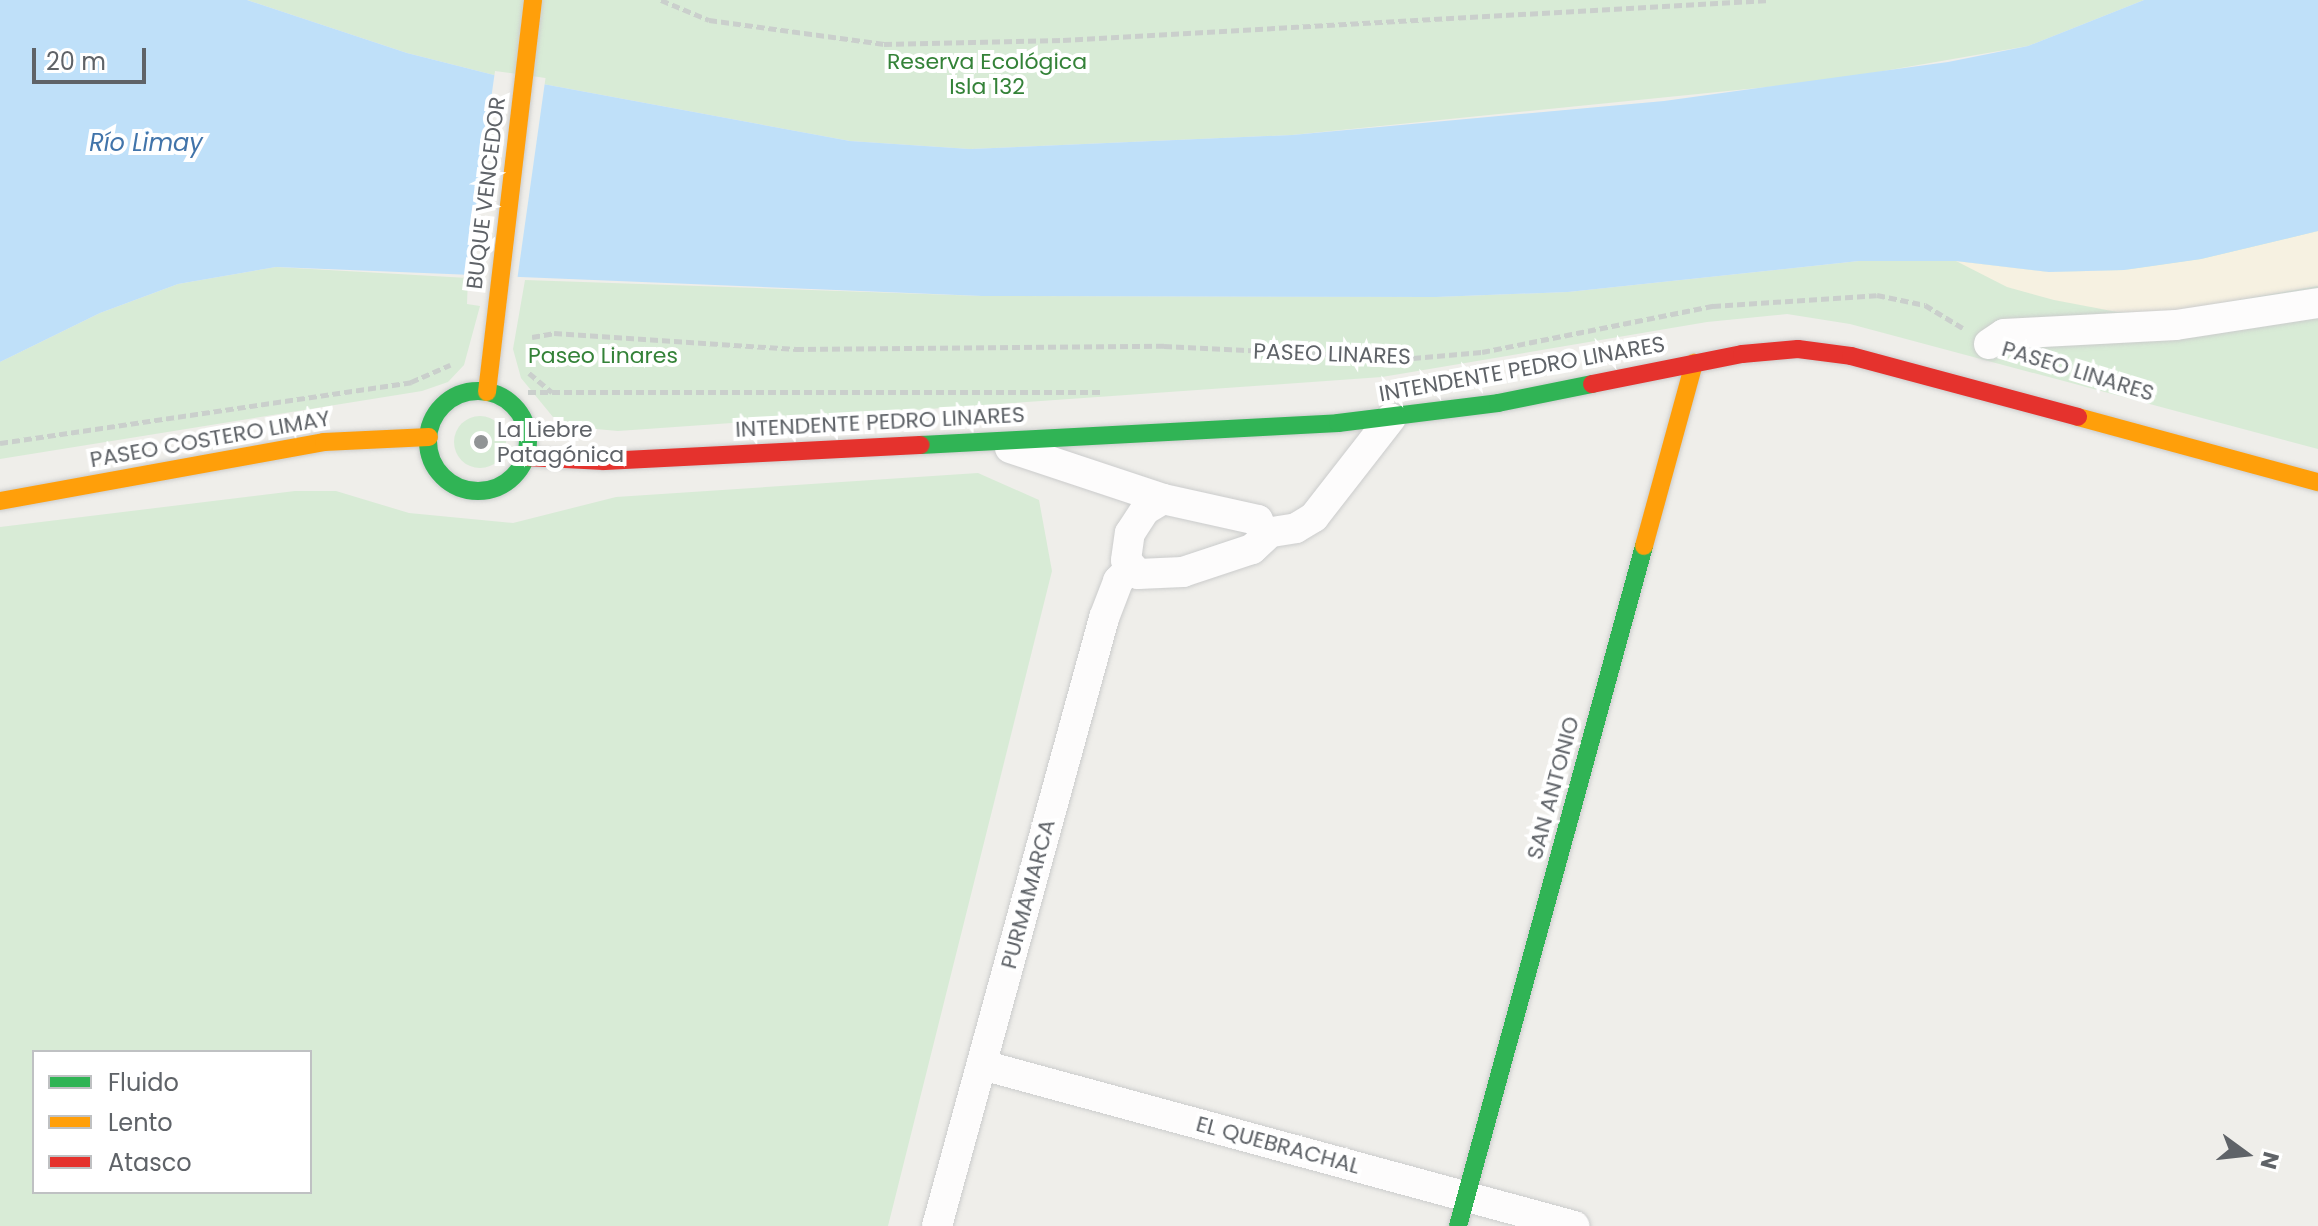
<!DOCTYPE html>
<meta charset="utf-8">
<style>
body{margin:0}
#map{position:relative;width:2318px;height:1226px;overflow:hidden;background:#efeeea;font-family:Poppins,sans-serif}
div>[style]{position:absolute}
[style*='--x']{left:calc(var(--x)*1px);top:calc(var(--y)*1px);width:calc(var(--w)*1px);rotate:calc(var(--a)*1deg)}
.green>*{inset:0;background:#d8ebd6}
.round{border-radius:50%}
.sand>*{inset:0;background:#f6f1e1}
.water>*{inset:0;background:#bfe0f9}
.pier>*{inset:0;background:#efeeea;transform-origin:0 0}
.path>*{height:5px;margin-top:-2.5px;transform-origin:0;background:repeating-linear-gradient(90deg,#cacfcc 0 8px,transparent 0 12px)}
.roads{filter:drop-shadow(0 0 2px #cbcccc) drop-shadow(0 0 2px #cbcccc)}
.street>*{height:30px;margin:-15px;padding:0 15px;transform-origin:15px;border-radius:15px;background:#fdfcfc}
.fast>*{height:18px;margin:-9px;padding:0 9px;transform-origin:9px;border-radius:9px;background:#30b455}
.fast>.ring{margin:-9px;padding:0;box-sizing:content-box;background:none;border:18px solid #30b455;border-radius:50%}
.slow>*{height:18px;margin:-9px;padding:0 9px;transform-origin:9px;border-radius:9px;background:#ff9f0a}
.jam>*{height:18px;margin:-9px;padding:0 9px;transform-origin:9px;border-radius:9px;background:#e5322d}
.dots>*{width:22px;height:22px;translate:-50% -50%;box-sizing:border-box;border:4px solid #fff;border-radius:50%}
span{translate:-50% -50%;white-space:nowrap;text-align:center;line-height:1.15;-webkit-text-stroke:8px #fff;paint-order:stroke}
.park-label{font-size:22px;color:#348238}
.street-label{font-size:22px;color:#5f6368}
.poi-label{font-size:22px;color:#5f6368}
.left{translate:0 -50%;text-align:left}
.water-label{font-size:24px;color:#4174aa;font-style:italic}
.legend{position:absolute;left:32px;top:1050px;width:280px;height:144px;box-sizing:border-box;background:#fff;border:2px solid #bfc1c3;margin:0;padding:10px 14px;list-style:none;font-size:24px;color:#5f6368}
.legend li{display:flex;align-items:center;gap:16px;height:40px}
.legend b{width:40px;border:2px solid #bfc1c3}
.north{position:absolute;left:2206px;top:1114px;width:80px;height:80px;-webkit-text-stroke:6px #fff;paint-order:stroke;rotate:105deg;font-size:22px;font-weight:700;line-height:32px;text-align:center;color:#5f6368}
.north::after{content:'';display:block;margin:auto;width:28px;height:36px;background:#5f6368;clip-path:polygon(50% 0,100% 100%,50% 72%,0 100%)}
.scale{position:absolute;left:32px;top:48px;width:114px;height:36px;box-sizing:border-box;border:4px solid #5f6368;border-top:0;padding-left:10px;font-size:24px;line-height:28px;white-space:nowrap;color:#5f6368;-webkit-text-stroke:6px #fff;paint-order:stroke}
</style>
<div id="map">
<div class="green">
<div style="clip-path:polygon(247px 0,2144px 0,2028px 46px,1826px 81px,1292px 135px,970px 149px,850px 141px,494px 75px,407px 53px)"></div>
<div style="clip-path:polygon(2318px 231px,2318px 449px,1850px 324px,1787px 314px,1707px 322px,1382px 377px,618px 431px,585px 428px,553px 417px,521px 378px,513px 349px,525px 280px,982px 296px,1436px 297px,1568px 292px,1859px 261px,1956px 261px,2049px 272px,2124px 270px)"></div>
<div style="clip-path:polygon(276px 267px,468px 278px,467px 304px,480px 306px,464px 365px,448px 382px,422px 391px,0 459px,0 362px,100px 313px,178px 284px)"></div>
<div class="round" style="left:454px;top:416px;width:52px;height:52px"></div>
<div style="clip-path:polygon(evenodd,978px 473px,1039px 500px,1052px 571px,888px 1226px,0 1226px,0 527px,295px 491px,336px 491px,409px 513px,513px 523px,616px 497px,978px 473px,34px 1052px,310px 1052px,310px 1192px,34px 1192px,34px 1052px)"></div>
</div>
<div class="sand">
<div style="clip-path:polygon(2318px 231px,2318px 286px,2170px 312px,2117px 312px,2054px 300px,2007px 287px,1956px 261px,2049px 272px,2124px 270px,2201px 259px)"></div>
</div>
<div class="water">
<div style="clip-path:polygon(0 0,247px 0,407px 53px,494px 75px,850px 141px,970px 149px,1292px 135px,1664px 101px,1948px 62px,2028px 46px,2144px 0,2318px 0,2318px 231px,2201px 259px,2124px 270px,2049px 272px,1956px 261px,1859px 261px,1568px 292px,1436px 297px,982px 296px,276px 267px,178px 284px,100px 313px,0 362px)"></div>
</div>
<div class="pier">
<div style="left:495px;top:71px;width:51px;height:212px;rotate:8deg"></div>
</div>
<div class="path">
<div style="--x:661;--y:0;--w:52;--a:22.6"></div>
<div style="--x:709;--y:20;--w:177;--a:7.8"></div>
<div style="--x:884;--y:44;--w:179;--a:-1.3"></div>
<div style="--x:1063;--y:40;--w:708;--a:-3.24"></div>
<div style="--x:532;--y:337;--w:22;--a:-10"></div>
<div style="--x:554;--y:333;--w:243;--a:3.8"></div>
<div style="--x:796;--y:349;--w:368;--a:-0.5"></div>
<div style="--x:1164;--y:346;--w:249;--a:2.8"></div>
<div style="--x:1413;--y:358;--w:69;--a:-5"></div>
<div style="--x:1482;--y:352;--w:236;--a:-11.3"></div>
<div style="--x:1713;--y:306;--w:164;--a:-3.8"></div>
<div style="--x:1877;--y:295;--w:49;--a:11.8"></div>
<div style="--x:1925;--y:305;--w:44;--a:31.2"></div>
<div style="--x:529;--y:373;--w:30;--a:40"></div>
<div style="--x:528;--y:392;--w:573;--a:0"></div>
<div style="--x:0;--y:443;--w:416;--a:-8.4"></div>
<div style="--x:411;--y:382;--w:43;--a:-23.6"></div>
</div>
<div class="roads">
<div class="street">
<div style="--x:1989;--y:344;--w:18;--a:-34"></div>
<div style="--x:2004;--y:334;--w:172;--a:-3"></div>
<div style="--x:2176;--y:325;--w:144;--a:-8.8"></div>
<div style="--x:1010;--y:448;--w:161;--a:18.4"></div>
<div style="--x:1163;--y:499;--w:97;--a:12.5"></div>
<div style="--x:1258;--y:520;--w:18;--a:68"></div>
<div style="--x:1265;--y:537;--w:18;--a:137"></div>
<div style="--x:1252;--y:549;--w:73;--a:161.6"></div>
<div style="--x:1183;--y:572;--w:45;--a:177.5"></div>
<div style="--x:1138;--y:574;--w:18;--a:-131"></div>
<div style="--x:1126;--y:560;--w:27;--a:-82"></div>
<div style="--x:1130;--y:533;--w:27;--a:-57"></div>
<div style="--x:1145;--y:510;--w:21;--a:-31"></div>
<div style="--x:1266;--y:533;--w:30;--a:-9"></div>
<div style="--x:1296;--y:528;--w:21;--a:-31"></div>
<div style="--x:1314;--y:517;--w:125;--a:-52.1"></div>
<div style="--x:982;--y:1065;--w:614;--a:15.21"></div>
<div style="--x:937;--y:1226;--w:631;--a:-74.64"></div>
<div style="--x:1104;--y:618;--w:40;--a:-69"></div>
<div style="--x:1118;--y:581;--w:18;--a:-47"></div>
</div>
<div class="fast">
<div class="ring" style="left:428px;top:391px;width:82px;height:82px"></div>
<div style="--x:921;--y:445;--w:418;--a:-3"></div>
<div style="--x:1338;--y:423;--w:161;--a:-7.1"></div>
<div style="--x:1498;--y:403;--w:96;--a:-11.4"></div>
<div style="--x:1458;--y:1226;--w:705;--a:-74.7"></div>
</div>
<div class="slow">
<div style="--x:487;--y:392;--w:395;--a:-83.3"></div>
<div style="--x:2078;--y:417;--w:249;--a:15.2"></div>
<div style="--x:0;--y:501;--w:329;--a:-10.3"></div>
<div style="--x:324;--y:442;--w:105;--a:-2.7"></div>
<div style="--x:1644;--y:546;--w:190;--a:-74.7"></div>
</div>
<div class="jam">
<div style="--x:1592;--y:384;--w:153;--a:-11.3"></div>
<div style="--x:1742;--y:354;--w:56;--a:-5.1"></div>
<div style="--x:1798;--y:349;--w:53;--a:7.5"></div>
<div style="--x:1851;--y:356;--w:235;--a:15"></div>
<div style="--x:526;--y:457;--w:78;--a:2.9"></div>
<div style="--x:604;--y:461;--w:317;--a:-2.9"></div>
</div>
</div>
<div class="dots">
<div style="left:481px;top:442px;background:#919496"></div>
</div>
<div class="park-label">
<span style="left:987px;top:74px">Reserva Ecológica<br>Isla 132</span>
<span style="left:603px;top:356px">Paseo Linares</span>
</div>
<div class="street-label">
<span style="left:486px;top:193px;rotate:-83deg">BUQUE VENCEDOR</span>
<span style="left:1332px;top:354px;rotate:2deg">PASEO LINARES</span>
<span style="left:1522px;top:369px;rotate:-10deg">INTENDENTE PEDRO LINARES</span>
<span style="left:2078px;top:371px;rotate:17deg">PASEO LINARES</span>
<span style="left:880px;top:422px;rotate:-3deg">INTENDENTE PEDRO LINARES</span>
<span style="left:210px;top:439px;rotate:-10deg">PASEO COSTERO LIMAY</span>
<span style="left:1553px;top:788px;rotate:-75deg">SAN ANTONIO</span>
<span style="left:1028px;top:894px;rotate:-75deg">PURMAMARCA</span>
<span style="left:1278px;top:1145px;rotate:15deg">EL QUEBRACHAL</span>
</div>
<div class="poi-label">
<span class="left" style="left:497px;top:442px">La Liebre<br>Patagónica</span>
</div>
<div class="water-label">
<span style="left:146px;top:143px">Río Limay</span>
</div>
<ul class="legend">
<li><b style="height:10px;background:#30b455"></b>Fluido</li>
<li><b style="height:10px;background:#ff9f0a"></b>Lento</li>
<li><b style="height:10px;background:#e5322d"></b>Atasco</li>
</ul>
<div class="north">N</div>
<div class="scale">20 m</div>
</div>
